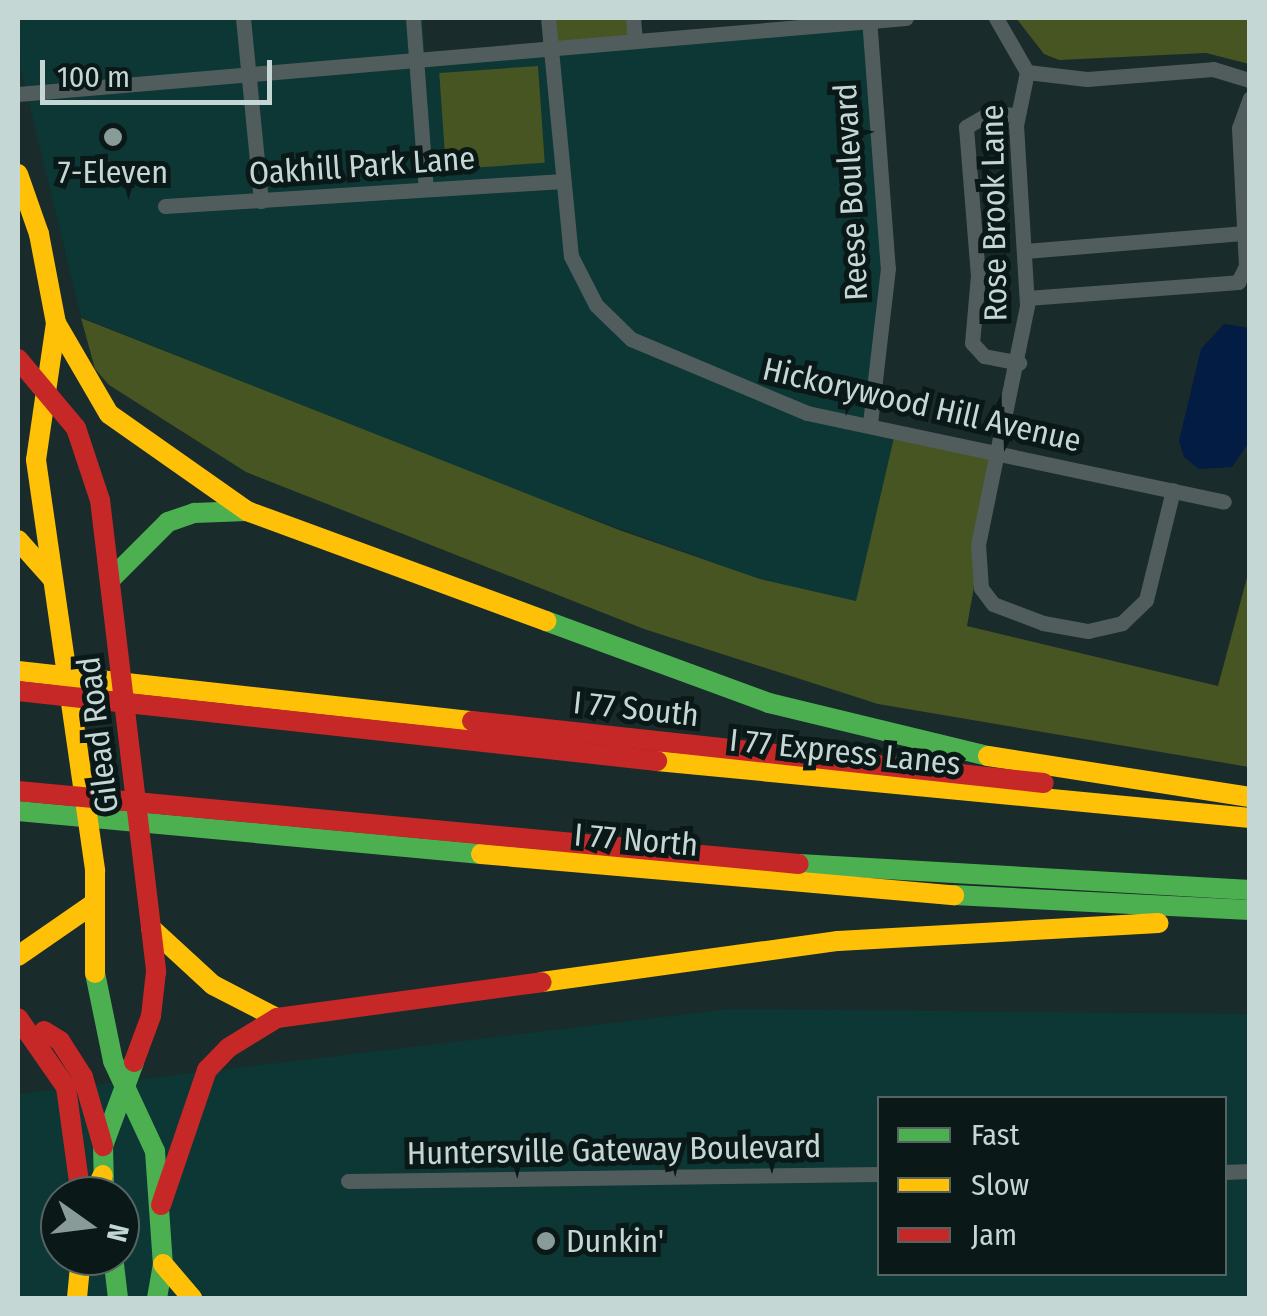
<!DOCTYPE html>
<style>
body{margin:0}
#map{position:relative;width:1267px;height:1316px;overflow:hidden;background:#192b2a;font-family:"Fira Sans Condensed",sans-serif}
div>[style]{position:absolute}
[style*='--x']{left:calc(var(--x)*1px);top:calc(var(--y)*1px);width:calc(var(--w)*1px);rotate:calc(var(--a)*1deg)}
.built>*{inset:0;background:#0c3735}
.green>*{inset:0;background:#465521;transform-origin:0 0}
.water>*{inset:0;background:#031c43}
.street>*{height:15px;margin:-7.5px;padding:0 7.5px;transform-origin:7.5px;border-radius:7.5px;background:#515d5d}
.fast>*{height:20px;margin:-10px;padding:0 10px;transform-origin:10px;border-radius:10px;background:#4caf50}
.slow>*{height:20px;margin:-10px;padding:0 10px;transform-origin:10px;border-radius:10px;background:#ffc107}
.jam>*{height:20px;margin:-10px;padding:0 10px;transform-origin:10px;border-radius:10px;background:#c62828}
.dots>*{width:28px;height:28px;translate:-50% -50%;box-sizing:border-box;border:5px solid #0a1817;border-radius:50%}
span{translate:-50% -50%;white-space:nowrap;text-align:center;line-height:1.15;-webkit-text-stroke:10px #0a1817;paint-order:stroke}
.street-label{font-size:32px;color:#c5d7d5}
.poi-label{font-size:32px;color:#c5d7d5}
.left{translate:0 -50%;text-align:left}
.frame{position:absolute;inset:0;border:20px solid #c5d7d5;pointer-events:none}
.legend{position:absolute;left:877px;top:1096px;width:350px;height:180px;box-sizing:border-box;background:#0a1817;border:2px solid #556463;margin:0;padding:12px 18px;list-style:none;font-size:30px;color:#c5d7d5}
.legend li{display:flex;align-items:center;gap:20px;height:50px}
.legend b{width:50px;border:2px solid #556463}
.north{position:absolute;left:40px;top:1176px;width:100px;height:100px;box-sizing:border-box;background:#0a1817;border:2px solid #556463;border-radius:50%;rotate:104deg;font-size:28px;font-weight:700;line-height:40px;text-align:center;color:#c5d7d5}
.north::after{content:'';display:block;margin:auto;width:35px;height:45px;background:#899b99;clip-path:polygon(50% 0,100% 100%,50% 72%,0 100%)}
.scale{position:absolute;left:40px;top:60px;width:232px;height:45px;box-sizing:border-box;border:5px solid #c5d7d5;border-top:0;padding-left:12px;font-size:30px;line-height:35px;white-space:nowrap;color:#c5d7d5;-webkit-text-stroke:8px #0a1817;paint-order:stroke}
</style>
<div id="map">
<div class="built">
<div style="clip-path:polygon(18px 18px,423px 18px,425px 54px,869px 20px,886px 217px,871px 423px,998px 452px,967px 626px,760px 579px,519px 492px,81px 317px,21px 69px)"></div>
<div style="clip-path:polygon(evenodd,729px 1009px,1249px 1014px,1249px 1298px,18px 1298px,18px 1094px,729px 1009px,880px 1098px,1224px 1098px,1224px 1274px,880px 1274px,880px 1098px,729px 1009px,60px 1196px,120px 1196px,120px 1256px,60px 1256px,60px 1196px)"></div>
</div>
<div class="green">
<div style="clip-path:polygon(548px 18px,633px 18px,635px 41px,551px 46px)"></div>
<div style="clip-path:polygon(1016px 18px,1249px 18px,1249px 64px,1206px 53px,1059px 60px,1044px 54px)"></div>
<div style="left:538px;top:66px;width:97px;height:99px;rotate:86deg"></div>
<div style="clip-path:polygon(81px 318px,619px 530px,760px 579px,856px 601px,896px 429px,998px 452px,967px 626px,1218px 686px,1249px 570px,1249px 767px,878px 704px,644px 629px,246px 472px,109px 385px,95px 369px)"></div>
</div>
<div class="water">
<div style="clip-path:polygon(1224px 324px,1249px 328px,1249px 442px,1232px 467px,1199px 469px,1184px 457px,1179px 441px,1201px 349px)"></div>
</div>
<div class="street">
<div style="--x:243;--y:18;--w:184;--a:84.4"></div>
<div style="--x:413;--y:18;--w:171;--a:85.7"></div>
<div style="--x:548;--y:18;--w:239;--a:84.5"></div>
<div style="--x:571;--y:256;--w:55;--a:63"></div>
<div style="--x:596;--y:305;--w:49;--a:44.2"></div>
<div style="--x:631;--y:339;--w:191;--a:22.8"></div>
<div style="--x:807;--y:413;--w:426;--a:12"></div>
<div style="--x:633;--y:18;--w:23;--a:85"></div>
<div style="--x:869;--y:18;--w:251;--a:85.7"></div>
<div style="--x:888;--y:268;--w:156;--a:96.6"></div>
<div style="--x:996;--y:18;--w:62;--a:60.1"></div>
<div style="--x:1027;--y:72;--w:60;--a:6.7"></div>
<div style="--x:1087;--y:79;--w:126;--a:-4.5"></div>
<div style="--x:1213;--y:69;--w:39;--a:17"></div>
<div style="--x:1027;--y:72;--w:54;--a:101.7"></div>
<div style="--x:1016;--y:125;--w:181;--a:86.5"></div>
<div style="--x:1027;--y:306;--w:243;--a:101.6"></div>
<div style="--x:978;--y:544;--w:44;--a:86.1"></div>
<div style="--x:981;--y:588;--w:20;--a:53"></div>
<div style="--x:993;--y:604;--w:53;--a:20.8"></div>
<div style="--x:1043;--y:623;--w:46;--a:10.1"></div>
<div style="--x:1088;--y:631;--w:35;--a:-13"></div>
<div style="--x:1122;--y:623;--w:33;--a:-44"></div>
<div style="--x:1146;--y:600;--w:113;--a:-76.2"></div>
<div style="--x:18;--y:94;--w:891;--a:-4.89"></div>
<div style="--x:1017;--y:115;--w:27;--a:-176"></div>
<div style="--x:990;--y:113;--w:28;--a:150"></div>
<div style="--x:966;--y:127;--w:148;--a:85.4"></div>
<div style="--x:978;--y:275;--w:68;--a:95"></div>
<div style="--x:972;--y:343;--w:18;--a:47"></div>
<div style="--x:984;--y:356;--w:36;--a:11"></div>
<div style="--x:165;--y:206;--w:399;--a:-3.6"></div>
<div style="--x:1025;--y:251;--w:221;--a:-4.7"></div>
<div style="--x:1027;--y:298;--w:212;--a:-4.3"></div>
<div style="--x:1238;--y:282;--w:18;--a:-63"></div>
<div style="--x:1246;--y:266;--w:138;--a:-92.9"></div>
<div style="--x:1239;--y:128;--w:32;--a:-70"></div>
<div style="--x:1224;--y:1172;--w:26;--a:-2"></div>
<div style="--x:348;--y:1181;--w:532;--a:-0.75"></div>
</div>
<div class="fast">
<div style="--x:110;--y:580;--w:82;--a:-45"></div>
<div style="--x:168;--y:522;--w:28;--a:-19"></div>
<div style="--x:194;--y:513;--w:53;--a:-2.2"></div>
<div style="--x:546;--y:621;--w:238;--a:20.2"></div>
<div style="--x:769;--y:703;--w:225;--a:13.6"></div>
<div style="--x:18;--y:811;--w:465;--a:5.3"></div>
<div style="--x:799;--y:864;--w:452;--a:3.3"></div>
<div style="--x:954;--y:895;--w:296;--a:2.9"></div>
<div style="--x:95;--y:973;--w:90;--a:78.4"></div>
<div style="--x:113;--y:1061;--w:99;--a:65"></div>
<div style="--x:155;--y:1151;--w:113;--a:86"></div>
<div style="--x:163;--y:1264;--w:35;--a:100"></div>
<div style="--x:104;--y:1189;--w:43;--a:-91.3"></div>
<div style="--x:103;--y:1146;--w:90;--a:-69.7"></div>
<div style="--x:113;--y:1256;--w:42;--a:83.2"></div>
</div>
<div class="slow">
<div style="--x:18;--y:174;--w:64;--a:70.7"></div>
<div style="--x:39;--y:234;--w:91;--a:79.2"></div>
<div style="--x:56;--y:323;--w:138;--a:98.3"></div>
<div style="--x:36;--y:460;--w:415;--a:81.8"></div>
<div style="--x:95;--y:871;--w:102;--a:90"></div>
<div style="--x:56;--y:323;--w:105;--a:59.8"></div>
<div style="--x:109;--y:414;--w:169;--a:35.1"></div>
<div style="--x:247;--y:511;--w:319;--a:20.2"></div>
<div style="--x:18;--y:540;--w:50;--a:48.3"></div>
<div style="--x:18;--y:671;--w:457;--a:6.3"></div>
<div style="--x:988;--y:756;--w:265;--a:8.9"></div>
<div style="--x:657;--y:761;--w:596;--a:5.49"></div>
<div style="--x:481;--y:854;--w:475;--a:5"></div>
<div style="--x:151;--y:928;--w:84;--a:42.6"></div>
<div style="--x:213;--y:985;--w:72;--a:27.3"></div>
<div style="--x:18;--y:956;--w:91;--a:-34.7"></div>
<div style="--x:542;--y:982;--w:299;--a:-7.9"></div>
<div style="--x:838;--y:941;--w:321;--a:-3.2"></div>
<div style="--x:93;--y:1196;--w:23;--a:-65"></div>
<div style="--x:163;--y:1264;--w:45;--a:49.5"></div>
<div style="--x:77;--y:1298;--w:42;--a:-84.6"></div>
</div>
<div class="jam">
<div style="--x:18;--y:359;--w:90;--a:50"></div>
<div style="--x:76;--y:428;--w:76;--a:71.6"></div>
<div style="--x:100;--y:500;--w:475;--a:83.2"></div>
<div style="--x:156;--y:972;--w:44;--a:96.5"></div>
<div style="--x:151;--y:1016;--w:49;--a:110.3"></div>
<div style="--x:18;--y:691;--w:643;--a:6.25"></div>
<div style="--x:472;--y:721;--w:575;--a:6.19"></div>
<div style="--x:18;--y:791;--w:784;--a:5.34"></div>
<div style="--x:18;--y:1018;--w:84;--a:55.2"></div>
<div style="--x:66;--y:1087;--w:110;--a:82.2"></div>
<div style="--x:44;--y:1031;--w:19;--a:32"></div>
<div style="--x:60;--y:1041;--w:43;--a:57.4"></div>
<div style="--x:83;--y:1077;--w:72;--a:73.8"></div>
<div style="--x:161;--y:1205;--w:143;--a:-71.2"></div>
<div style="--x:207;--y:1070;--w:30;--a:-46"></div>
<div style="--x:228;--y:1048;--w:57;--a:-31.5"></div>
<div style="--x:277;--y:1018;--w:267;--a:-7.7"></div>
</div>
<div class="dots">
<div style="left:113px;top:137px;background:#899b99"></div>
<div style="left:546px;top:1241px;background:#899b99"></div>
</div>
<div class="street-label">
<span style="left:362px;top:166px;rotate:-4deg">Oakhill Park Lane</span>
<span style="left:851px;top:192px;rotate:-93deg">Reese Boulevard</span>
<span style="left:994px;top:213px;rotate:-91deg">Rose Brook Lane</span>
<span style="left:922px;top:405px;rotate:13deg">Hickorywood Hill Avenue</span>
<span style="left:636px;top:709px;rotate:6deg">I 77 South</span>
<span style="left:98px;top:735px;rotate:-97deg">Gilead Road</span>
<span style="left:845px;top:752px;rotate:6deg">I 77 Express Lanes</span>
<span style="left:636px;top:840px;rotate:5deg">I 77 North</span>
<span style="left:614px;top:1150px;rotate:-1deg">Huntersville Gateway Boulevard</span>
</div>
<div class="poi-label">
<span style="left:113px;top:172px">7-Eleven</span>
<span class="left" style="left:566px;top:1241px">Dunkin'</span>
</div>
<div class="frame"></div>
<ul class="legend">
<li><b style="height:12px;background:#4caf50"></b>Fast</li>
<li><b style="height:12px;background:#ffc107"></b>Slow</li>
<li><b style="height:12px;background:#c62828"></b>Jam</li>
</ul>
<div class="north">N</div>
<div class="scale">100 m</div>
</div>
